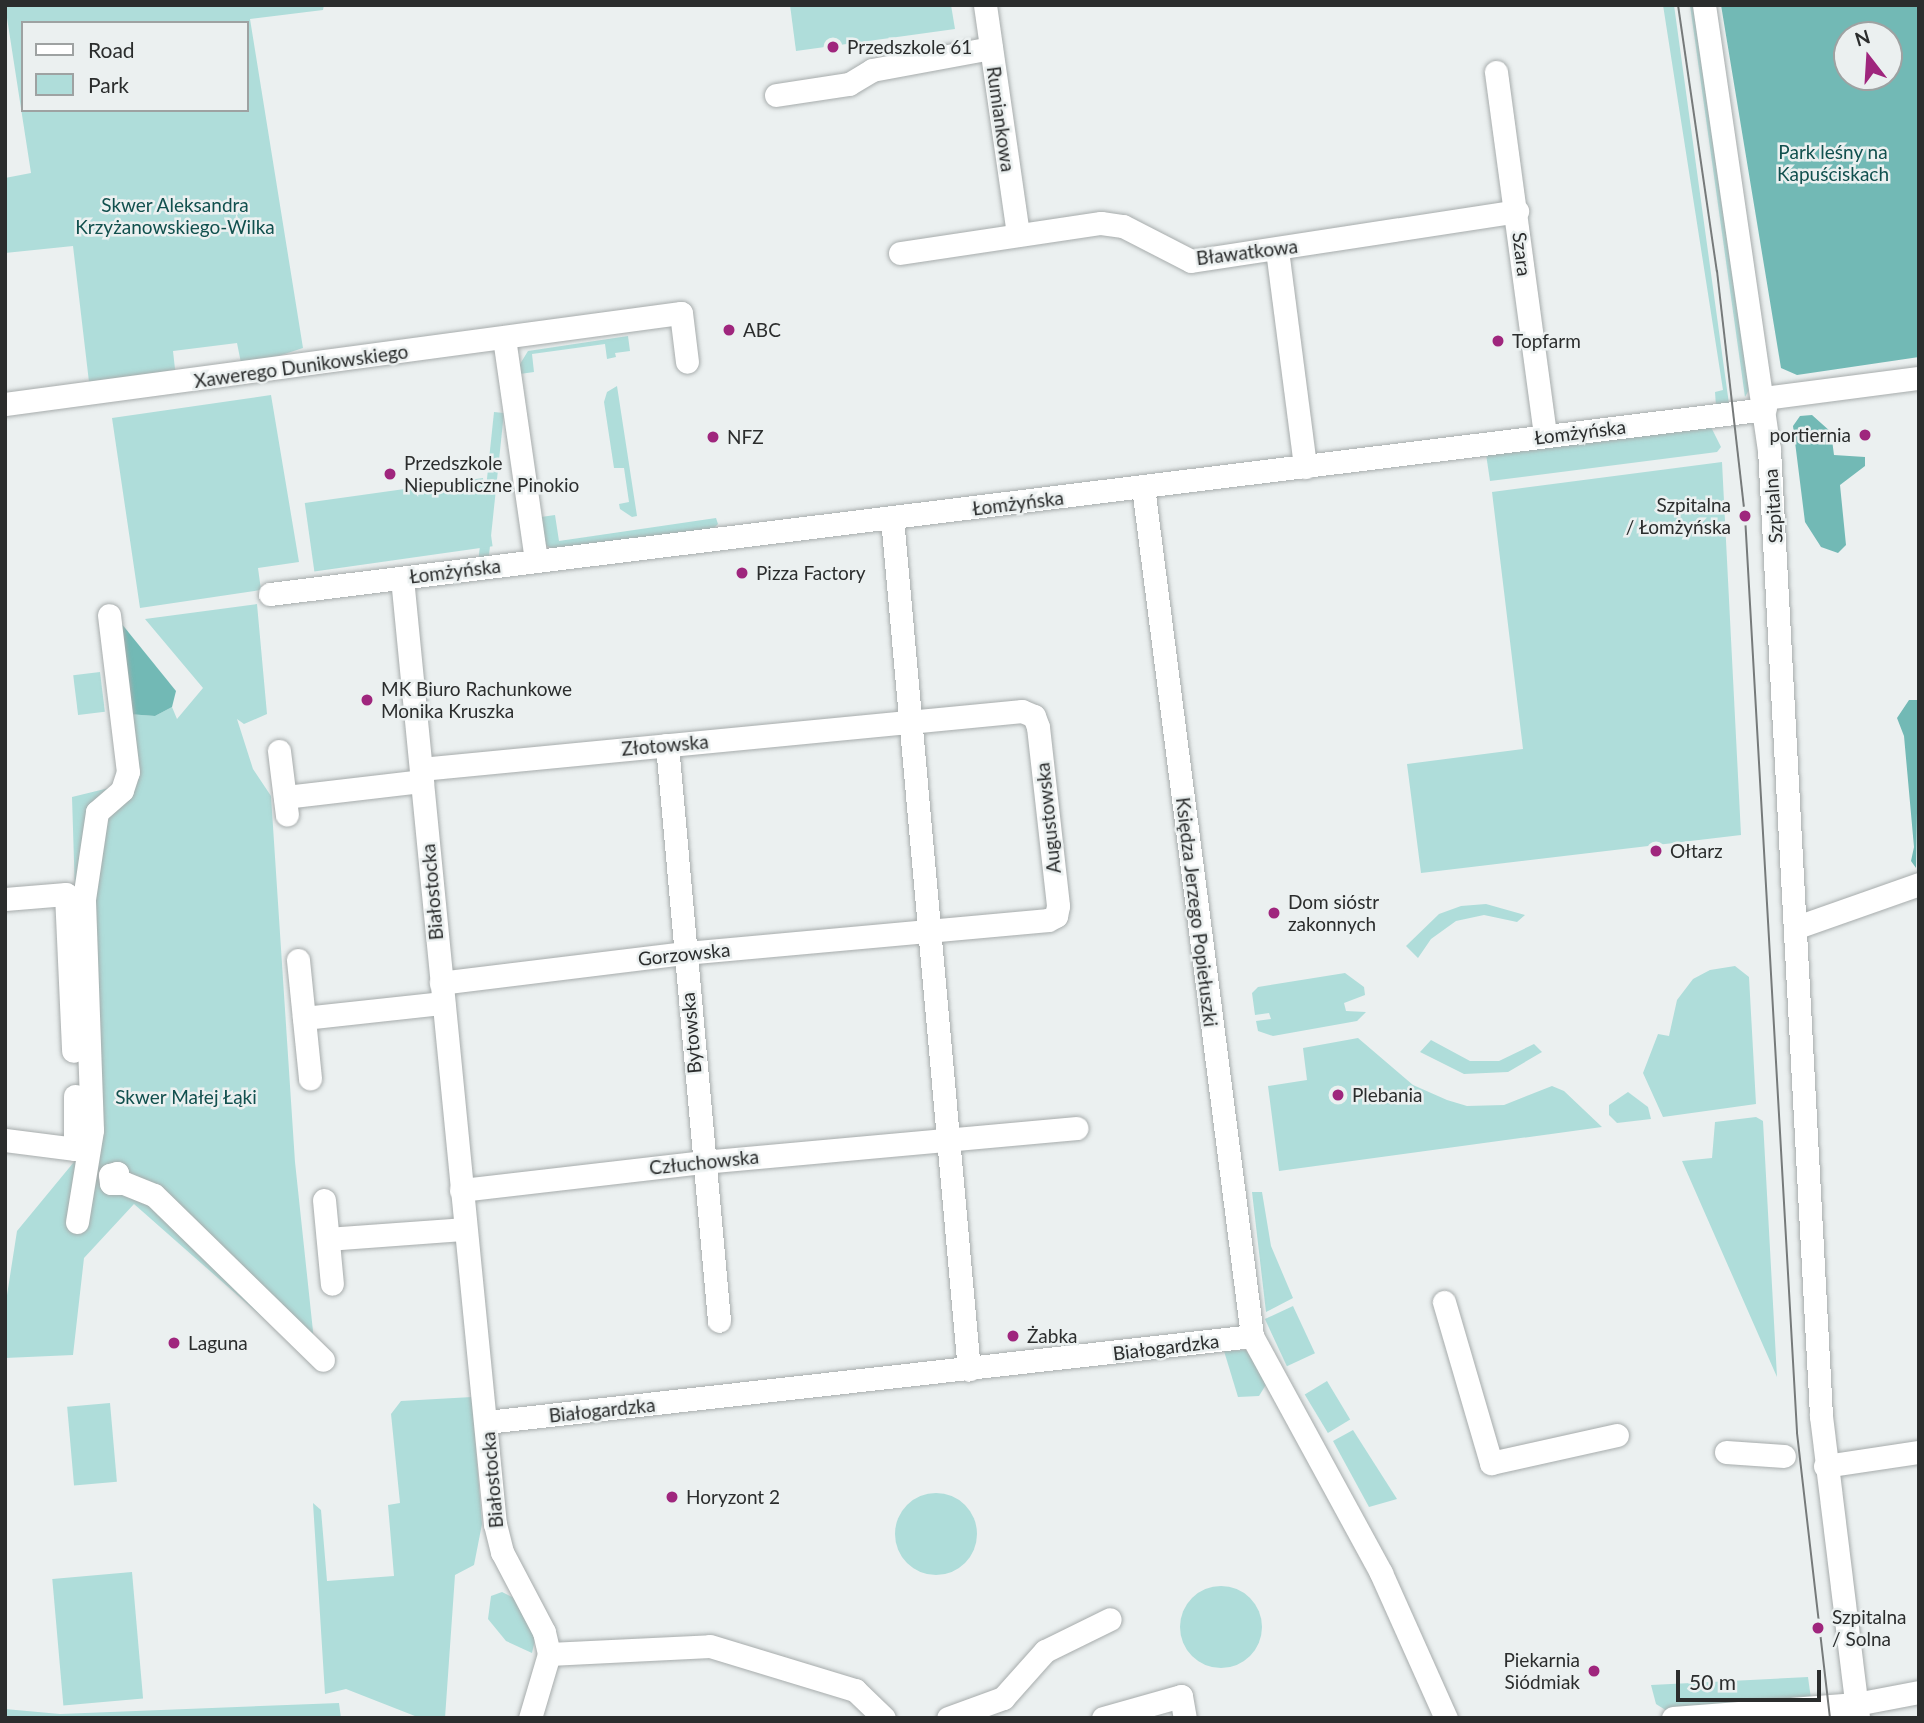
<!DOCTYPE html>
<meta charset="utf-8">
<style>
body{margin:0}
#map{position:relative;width:1924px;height:1723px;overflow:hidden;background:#ebf0f0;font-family:Lato,sans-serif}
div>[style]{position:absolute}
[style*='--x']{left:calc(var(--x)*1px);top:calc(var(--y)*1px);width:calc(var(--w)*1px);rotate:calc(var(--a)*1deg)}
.green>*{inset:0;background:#afddda;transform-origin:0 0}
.round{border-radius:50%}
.forest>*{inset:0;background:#72b9b5}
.roads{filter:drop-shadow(0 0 2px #a7acac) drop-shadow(0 0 2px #a7acac)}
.minor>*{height:23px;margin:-11.5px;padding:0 11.5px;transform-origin:11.5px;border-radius:11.5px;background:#fff}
.tram>*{height:2px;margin:-1px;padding:0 1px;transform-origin:1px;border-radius:1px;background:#767a7a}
.dots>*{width:19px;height:19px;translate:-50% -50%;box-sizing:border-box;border:4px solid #ebf0f0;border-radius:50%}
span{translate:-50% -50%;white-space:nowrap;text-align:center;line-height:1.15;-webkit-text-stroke:5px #ebf0f0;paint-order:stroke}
.poi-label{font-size:19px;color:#2b2d2d}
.left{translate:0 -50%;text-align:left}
.right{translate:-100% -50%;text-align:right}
.street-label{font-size:19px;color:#2b2d2d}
.park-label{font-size:19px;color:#11504e}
.frame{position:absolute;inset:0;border:7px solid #2b2d2d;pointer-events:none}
.legend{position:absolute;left:21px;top:21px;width:228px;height:91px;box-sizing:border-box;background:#ebf0f0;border:2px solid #9ea2a2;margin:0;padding:9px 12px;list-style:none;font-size:21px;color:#2b2d2d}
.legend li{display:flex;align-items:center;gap:14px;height:35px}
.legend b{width:35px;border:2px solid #9ea2a2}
.north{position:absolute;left:1833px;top:21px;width:70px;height:70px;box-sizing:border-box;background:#ebf0f0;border:2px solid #9ea2a2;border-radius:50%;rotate:343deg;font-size:19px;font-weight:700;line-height:28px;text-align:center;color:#2b2d2d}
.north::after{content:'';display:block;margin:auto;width:24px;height:32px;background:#9f267d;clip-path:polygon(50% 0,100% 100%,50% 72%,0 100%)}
.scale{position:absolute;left:1676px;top:1670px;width:145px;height:32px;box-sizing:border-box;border:4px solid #2b2d2d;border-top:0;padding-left:9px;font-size:21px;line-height:24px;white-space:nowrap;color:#2b2d2d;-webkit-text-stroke:5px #ebf0f0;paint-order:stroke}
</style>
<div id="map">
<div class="green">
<div style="clip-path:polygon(evenodd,5px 5px,324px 5px,323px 10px,250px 19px,303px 348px,242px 368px,237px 343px,173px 351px,176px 378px,89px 382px,73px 246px,5px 253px,5px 178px,31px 173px,5px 5px,23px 23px,247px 23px,247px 110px,23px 110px,23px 23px)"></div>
<div style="clip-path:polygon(790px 5px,951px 5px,955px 29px,796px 51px)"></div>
<div style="clip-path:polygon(1663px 5px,1674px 5px,1729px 404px,1716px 406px,1715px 392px,1723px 390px)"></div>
<div style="clip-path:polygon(1690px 5px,1694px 5px,1750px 388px,1745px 397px)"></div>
<div style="clip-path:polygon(628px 336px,630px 351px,615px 353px,616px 357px,607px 359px,605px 344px,532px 354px,534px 372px,520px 374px,541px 517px,555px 515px,559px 541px,716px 518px,718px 524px,713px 529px,552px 549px,544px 544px,517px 369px,528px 351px)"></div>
<div style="clip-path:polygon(617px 386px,637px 516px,632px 517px,620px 509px,619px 504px,629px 502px,624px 468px,614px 468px,604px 402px,607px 392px)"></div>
<div style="clip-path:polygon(271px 395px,299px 562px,258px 568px,261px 590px,140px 608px,112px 418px)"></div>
<div style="left:494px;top:412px;width:10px;height:146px;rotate:6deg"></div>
<div style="clip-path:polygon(1710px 425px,1721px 447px,1717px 452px,1490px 481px,1486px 454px)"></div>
<div style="clip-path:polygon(1722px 462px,1741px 835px,1421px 873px,1407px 764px,1523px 749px,1492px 492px)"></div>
<div style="left:483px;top:478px;width:69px;height:180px;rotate:82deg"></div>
<div style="clip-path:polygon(257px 604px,267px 714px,244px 724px,237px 719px,253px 769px,271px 796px,295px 1162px,315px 1350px,311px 1360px,134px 1204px,84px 1258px,73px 1355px,5px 1358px,5px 1308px,17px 1231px,83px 1151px,72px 797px,113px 787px,128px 714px,155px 716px,172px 707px,177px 719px,203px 688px,145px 619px)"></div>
<div style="left:100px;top:672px;width:40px;height:27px;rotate:83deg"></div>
<div style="clip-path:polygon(1486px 904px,1525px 915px,1517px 922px,1484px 915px,1456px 921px,1431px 939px,1418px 958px,1406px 946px,1439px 914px,1461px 906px)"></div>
<div style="clip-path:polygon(1735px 966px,1749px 977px,1756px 1104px,1663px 1117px,1643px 1073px,1658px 1034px,1669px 1036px,1677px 1000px,1693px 979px,1710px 970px)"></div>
<div style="clip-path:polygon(1345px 973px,1364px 987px,1365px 995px,1344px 1003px,1346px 1011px,1366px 1012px,1357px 1021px,1273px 1036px,1258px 1031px,1256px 1021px,1271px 1019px,1269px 1013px,1255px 1015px,1252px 993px,1258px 987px)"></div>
<div style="clip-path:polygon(1358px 1038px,1413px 1085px,1447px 1100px,1467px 1106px,1504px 1105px,1552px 1086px,1564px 1091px,1602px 1127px,1279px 1171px,1268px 1086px,1307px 1080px,1303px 1048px)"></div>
<div style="clip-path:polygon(1431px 1040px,1470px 1061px,1499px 1061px,1534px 1044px,1542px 1052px,1508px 1072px,1464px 1074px,1420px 1052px)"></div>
<div style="clip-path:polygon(1628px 1092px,1648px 1107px,1651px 1119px,1617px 1123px,1609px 1115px,1609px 1105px)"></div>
<div style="clip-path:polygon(1756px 1117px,1763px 1121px,1777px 1377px,1682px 1161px,1712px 1158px,1715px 1122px)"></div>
<div style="clip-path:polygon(1252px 1192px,1262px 1192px,1271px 1246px,1293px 1298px,1266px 1312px)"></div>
<div style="left:1293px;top:1306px;width:52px;height:31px;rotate:65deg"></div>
<div style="clip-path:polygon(1246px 1350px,1267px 1383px,1259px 1396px,1238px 1397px,1224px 1351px)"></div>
<div style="left:1327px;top:1381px;width:45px;height:26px;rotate:59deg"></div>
<div style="clip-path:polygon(472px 1397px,482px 1524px,474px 1565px,455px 1575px,445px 1718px,420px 1718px,346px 1689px,325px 1694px,313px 1503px,321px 1510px,327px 1581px,394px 1576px,388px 1505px,400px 1503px,391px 1414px,401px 1401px)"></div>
<div style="left:110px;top:1403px;width:79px;height:43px;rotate:85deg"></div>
<div style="clip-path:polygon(1353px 1430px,1397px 1499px,1369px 1507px,1333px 1441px)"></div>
<div class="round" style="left:895px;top:1493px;width:82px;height:82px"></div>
<div style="left:132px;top:1572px;width:127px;height:80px;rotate:85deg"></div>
<div class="round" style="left:1180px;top:1586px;width:82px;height:82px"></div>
<div style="clip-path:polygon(502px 1592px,516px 1599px,526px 1614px,535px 1640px,532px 1653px,506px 1641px,488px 1619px,491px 1596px)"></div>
<div style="clip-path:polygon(1808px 1677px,1811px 1699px,1667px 1711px,1656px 1704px,1651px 1685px)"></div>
<div style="clip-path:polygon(339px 1703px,341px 1718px,5px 1718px,5px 1709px,60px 1714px)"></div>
</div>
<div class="forest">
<div style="clip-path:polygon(evenodd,1721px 5px,1919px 5px,1919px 357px,1797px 375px,1781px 368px,1721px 5px,1847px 35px,1889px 35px,1889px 77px,1847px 77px,1847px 35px)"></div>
<div style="clip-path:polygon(1812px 415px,1831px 432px,1834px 455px,1865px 457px,1865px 466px,1840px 485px,1846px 545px,1838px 553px,1821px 547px,1805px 522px,1793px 426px,1800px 416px)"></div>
<div style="clip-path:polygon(121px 623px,176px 691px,172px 707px,155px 716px,128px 714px)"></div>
<div style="clip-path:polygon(1909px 700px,1919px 700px,1916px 868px,1911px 861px,1914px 847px,1904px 736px,1897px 718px)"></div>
</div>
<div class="roads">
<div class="minor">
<div style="--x:985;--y:5;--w:230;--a:81.8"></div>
<div style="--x:1704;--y:5;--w:449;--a:81.7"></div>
<div style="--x:1769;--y:449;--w:968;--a:86.92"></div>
<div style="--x:1821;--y:1416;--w:304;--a:83"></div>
<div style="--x:1496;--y:72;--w:367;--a:82.3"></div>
<div style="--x:776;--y:95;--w:74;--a:-8.6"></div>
<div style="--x:849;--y:84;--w:27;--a:-31"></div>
<div style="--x:872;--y:70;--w:121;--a:-10.5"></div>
<div style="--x:1277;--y:250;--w:219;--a:82.6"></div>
<div style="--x:900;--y:253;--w:203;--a:-8.5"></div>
<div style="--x:1101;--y:223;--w:22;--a:8"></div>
<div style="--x:1123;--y:226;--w:76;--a:27.2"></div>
<div style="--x:1191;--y:261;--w:330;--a:-8.7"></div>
<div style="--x:504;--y:338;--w:225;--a:81.8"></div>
<div style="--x:1764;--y:398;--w:156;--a:-7.4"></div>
<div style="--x:5;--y:404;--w:682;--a:-7.67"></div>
<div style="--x:681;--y:313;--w:49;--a:83"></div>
<div style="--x:1143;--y:487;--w:856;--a:82.68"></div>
<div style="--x:1252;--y:1336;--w:270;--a:61.4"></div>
<div style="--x:1381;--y:1573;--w:159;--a:65.9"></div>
<div style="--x:892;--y:518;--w:855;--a:84.84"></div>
<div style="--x:402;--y:578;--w:951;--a:84.39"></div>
<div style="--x:495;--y:1524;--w:29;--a:76"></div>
<div style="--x:502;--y:1552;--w:90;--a:62.3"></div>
<div style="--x:544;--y:1632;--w:23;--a:77"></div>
<div style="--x:549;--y:1654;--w:67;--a:106.5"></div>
<div style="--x:270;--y:594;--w:1506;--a:-7.05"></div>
<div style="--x:667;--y:745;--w:578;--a:84.84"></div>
<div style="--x:279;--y:751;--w:64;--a:82.9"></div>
<div style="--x:421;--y:769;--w:604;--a:-5.51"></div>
<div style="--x:1022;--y:711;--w:13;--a:23"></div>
<div style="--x:1034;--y:716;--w:12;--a:70"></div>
<div style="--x:1038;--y:727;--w:180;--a:83.6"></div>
<div style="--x:1058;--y:906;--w:10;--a:101"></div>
<div style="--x:1056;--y:916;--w:9;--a:153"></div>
<div style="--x:1048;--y:920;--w:365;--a:174.8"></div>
<div style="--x:684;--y:953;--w:245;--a:173"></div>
<div style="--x:285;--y:797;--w:138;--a:-6.7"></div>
<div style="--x:5;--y:899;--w:61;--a:-4.7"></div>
<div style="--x:66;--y:894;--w:157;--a:87.4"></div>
<div style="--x:1797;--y:927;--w:129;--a:-19.4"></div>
<div style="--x:298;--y:960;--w:119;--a:84.2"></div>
<div style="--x:304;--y:1018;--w:140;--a:-6.2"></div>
<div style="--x:5;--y:1140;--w:71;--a:7.3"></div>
<div style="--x:75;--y:1149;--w:53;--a:-90"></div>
<div style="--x:118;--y:1182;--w:9;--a:-96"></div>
<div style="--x:117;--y:1173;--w:7;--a:164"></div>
<div style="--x:110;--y:1175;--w:8;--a:83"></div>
<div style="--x:111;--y:1183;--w:13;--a:0"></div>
<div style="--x:124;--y:1183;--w:32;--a:22"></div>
<div style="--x:154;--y:1195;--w:236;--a:44.3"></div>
<div style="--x:461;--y:1190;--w:244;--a:-6.6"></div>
<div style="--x:703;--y:1162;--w:375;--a:-5.2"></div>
<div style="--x:324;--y:1200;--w:84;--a:84.6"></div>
<div style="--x:77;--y:1222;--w:93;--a:-80.7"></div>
<div style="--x:92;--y:1130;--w:231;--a:-92"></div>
<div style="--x:84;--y:899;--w:88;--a:-81.5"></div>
<div style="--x:97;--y:812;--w:33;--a:-41"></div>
<div style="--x:122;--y:790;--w:19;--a:-72"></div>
<div style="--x:128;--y:772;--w:158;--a:-96.9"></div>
<div style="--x:328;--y:1239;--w:137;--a:-4.2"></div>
<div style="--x:1444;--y:1302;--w:168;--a:73.7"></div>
<div style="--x:1491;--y:1463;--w:129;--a:-12.5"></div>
<div style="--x:487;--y:1422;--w:770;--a:-6.41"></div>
<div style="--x:1726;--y:1452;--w:58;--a:3.9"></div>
<div style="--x:1825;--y:1466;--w:95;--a:-8.5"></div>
<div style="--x:549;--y:1654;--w:161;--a:-2.8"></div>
<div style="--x:710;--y:1646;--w:152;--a:16.9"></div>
<div style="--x:855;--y:1690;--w:40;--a:44"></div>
<div style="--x:948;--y:1718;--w:59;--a:-20"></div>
<div style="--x:1003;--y:1698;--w:63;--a:-48.2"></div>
<div style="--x:1045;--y:1651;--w:72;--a:-26.2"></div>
<div style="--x:1103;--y:1718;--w:81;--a:-15.8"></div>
<div style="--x:1181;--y:1696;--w:22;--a:80"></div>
<div style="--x:1673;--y:1718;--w:184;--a:-4.4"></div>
<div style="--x:1856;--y:1704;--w:64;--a:-10.8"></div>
</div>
</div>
<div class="tram">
<div style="--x:1678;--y:5;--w:269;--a:81.7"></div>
<div style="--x:1717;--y:271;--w:247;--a:83.5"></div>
<div style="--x:1745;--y:516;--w:918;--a:86.75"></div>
<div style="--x:1797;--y:1433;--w:287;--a:83.4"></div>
</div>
<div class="dots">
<div style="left:833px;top:47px;background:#9f267d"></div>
<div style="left:729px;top:330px;background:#9f267d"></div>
<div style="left:1498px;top:341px;background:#9f267d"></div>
<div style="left:1865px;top:435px;background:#9f267d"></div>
<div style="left:713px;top:437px;background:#9f267d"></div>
<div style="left:390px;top:474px;background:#9f267d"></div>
<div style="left:1745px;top:516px;background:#9f267d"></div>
<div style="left:742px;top:573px;background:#9f267d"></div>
<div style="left:367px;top:700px;background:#9f267d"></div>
<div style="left:1656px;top:851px;background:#9f267d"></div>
<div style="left:1274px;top:913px;background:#9f267d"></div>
<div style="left:1338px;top:1095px;background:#9f267d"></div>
<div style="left:1013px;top:1336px;background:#9f267d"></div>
<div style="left:174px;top:1343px;background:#9f267d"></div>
<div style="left:672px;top:1497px;background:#9f267d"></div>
<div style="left:1818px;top:1628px;background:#9f267d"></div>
<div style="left:1594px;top:1671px;background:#9f267d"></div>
</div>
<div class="poi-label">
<span class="left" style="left:847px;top:47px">Przedszkole 61</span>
<span class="left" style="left:743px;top:330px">ABC</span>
<span class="left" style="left:1512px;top:341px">Topfarm</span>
<span class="right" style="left:1851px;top:435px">portiernia</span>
<span class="left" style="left:727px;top:437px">NFZ</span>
<span class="left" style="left:404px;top:474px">Przedszkole<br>Niepubliczne Pinokio</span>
<span class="right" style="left:1731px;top:516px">Szpitalna<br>/ Łomżyńska</span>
<span class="left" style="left:756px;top:573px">Pizza Factory</span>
<span class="left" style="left:381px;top:700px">MK Biuro Rachunkowe<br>Monika Kruszka</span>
<span class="left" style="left:1670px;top:851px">Ołtarz</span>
<span class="left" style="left:1288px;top:913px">Dom sióstr<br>zakonnych</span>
<span class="left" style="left:1352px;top:1095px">Plebania</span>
<span class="left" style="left:1027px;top:1336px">Żabka</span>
<span class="left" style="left:188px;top:1343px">Laguna</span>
<span class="left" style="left:686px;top:1497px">Horyzont 2</span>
<span class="left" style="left:1832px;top:1628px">Szpitalna<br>/ Solna</span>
<span class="right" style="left:1580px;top:1671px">Piekarnia<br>Siódmiak</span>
</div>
<div class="street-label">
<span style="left:1001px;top:119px;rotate:82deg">Rumiankowa</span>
<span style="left:1247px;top:252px;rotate:-7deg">Bławatkowa</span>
<span style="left:1522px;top:254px;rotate:83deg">Szara</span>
<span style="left:301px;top:366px;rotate:-8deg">Xawerego Dunikowskiego</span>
<span style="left:1580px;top:432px;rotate:-7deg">Łomżyńska</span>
<span style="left:1018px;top:503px;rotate:-7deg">Łomżyńska</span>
<span style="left:1773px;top:506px;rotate:-94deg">Szpitalna</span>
<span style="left:455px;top:571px;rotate:-7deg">Łomżyńska</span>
<span style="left:665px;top:745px;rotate:-5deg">Złotowska</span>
<span style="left:1048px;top:818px;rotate:-96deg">Augustowska</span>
<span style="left:432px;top:892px;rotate:-95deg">Białostocka</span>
<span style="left:1197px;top:912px;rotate:83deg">Księdza Jerzego Popiełuszki</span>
<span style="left:684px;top:954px;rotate:-6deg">Gorzowska</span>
<span style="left:691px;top:1033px;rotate:-95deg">Bytowska</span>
<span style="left:704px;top:1162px;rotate:-6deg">Człuchowska</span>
<span style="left:1166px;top:1347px;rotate:-7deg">Białogardzka</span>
<span style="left:602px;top:1410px;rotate:-6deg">Białogardzka</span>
<span style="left:492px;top:1480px;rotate:-95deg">Białostocka</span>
</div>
<div class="park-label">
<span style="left:1833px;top:163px">Park leśny na<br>Kapuściskach</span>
<span style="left:175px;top:216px">Skwer Aleksandra<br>Krzyżanowskiego-Wilka</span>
<span style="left:186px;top:1097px">Skwer Małej Łąki</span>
</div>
<div class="frame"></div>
<ul class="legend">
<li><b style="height:9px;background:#fff"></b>Road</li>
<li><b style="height:19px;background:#afddda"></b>Park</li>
</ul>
<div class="north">N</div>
<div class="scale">50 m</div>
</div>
